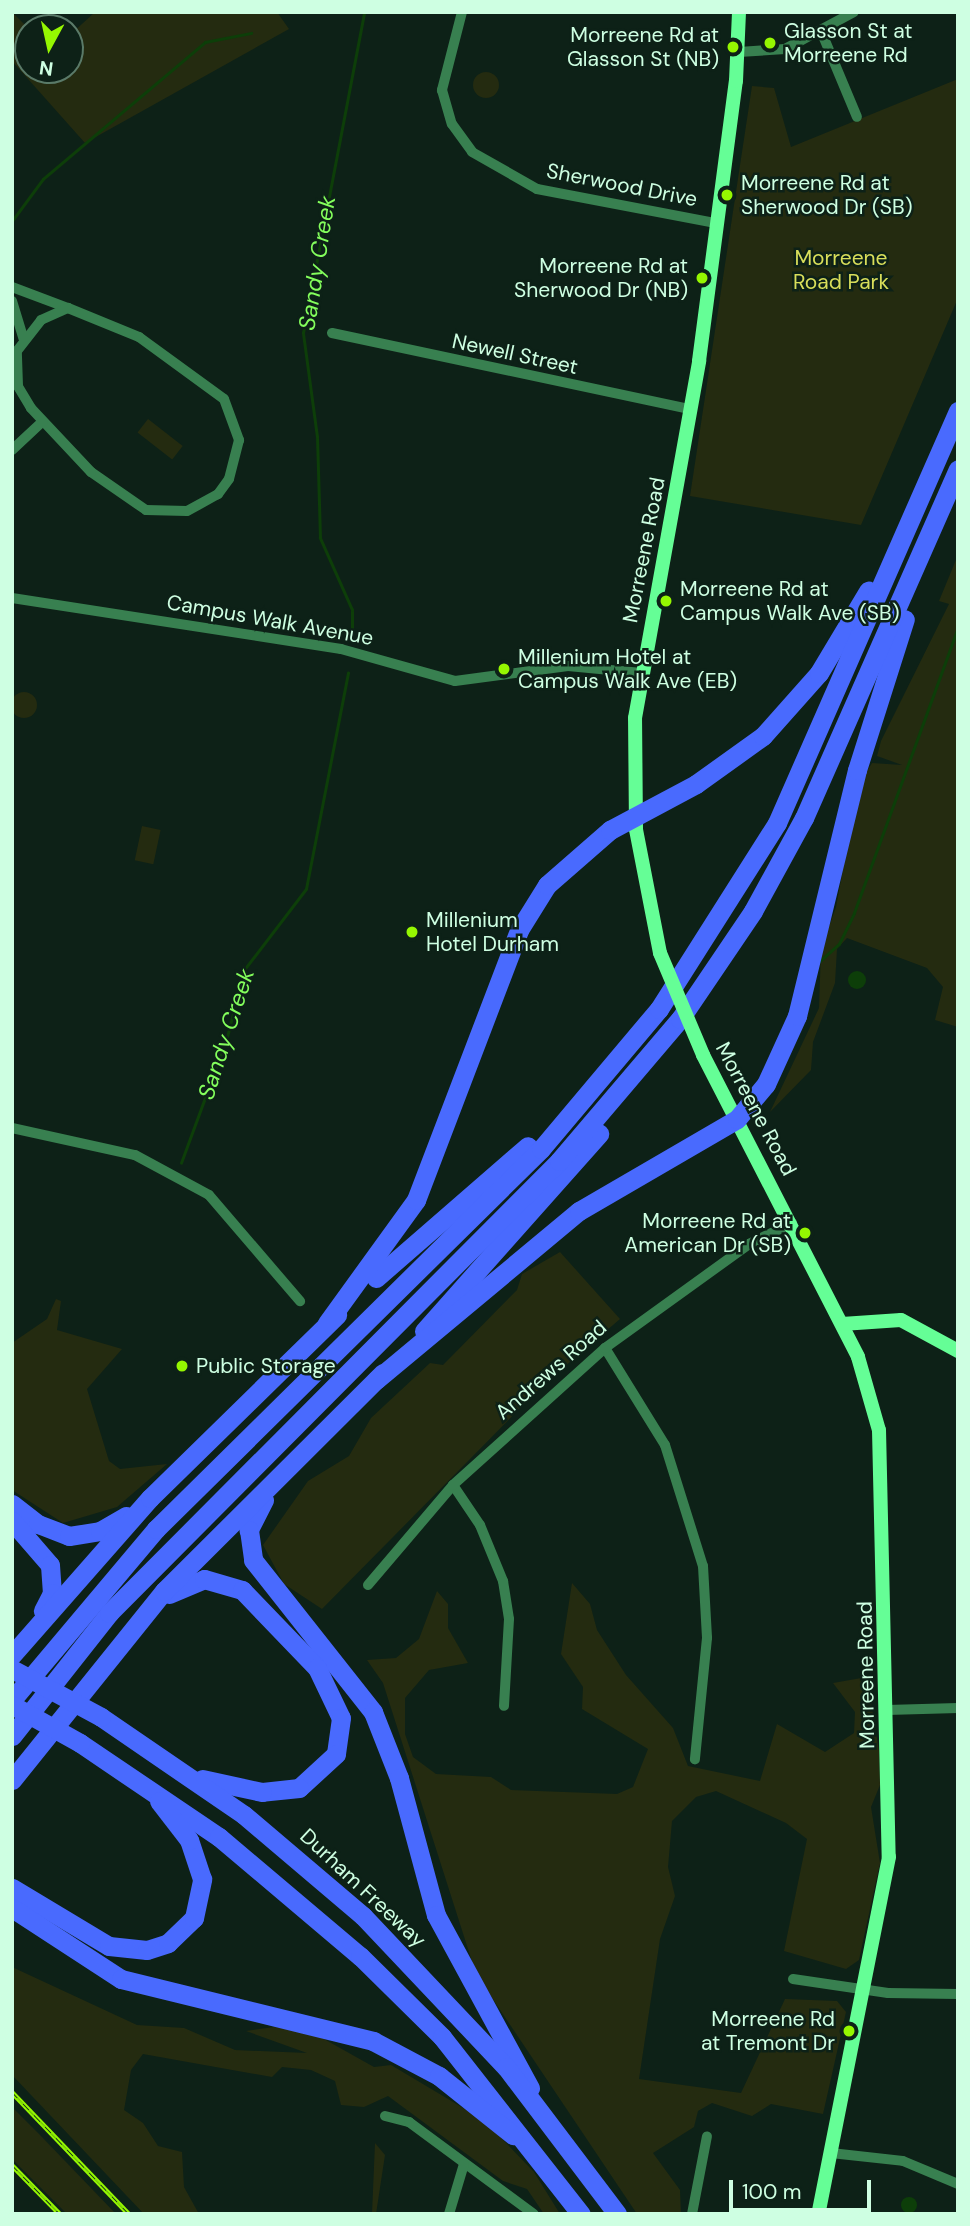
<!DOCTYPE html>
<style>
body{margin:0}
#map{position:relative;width:970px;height:2226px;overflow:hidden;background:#0d2117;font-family:"DM Sans",sans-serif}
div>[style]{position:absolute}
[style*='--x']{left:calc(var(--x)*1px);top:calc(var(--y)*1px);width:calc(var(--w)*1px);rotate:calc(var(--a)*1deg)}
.green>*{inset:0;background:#242b10;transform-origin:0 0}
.round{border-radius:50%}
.water>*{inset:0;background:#0d3e09}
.stream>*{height:2.5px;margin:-1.25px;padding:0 1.25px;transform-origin:1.25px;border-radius:1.25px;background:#0d3e09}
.street>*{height:10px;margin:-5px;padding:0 5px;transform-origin:5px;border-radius:5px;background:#388050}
.secondary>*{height:14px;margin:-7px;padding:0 7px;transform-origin:7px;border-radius:7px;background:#65fe96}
.highway>*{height:19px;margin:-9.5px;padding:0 9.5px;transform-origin:9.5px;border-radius:9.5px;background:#496afe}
.rail>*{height:5px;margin-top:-2.5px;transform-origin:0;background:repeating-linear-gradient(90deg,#0d2117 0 8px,#95f701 0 16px);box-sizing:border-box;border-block:2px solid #95f701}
.secondary-bridge>*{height:14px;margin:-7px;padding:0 7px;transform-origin:7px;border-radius:7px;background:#65fe96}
.highway-bridge>*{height:19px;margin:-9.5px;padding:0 9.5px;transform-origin:9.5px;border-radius:9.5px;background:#496afe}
.dots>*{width:19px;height:19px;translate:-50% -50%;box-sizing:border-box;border:4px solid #0d2117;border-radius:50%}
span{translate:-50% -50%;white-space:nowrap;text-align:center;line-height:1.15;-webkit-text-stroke:5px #0d2117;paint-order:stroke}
.poi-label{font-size:21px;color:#ceffe2}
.left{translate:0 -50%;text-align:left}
.right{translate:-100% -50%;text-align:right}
.street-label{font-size:21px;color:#ceffe2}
.park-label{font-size:21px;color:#d8de5a}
.water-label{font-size:23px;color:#83fe5c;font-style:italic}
.frame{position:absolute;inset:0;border:14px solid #ceffe2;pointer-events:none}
.north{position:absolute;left:14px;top:14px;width:70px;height:70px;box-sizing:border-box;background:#0d2117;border:2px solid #5a7a68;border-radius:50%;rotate:188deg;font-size:19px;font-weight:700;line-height:28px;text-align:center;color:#ceffe2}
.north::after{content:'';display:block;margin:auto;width:24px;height:32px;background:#95f701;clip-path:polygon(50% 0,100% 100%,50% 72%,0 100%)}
.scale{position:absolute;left:729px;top:2180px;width:142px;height:32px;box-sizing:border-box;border:4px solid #ceffe2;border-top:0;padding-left:9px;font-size:21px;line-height:24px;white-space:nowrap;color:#ceffe2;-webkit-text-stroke:5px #0d2117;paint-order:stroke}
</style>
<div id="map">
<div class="green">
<div style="clip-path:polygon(12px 12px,28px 28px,28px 70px,70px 70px,70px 35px,95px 12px,277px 12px,289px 29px,85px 143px,12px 61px)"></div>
<div class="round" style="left:473px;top:72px;width:26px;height:26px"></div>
<div style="clip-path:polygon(958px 79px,958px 298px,861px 525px,690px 496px,752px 86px,774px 88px,791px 147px)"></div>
<div style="left:148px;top:419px;width:44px;height:17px;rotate:38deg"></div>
<div style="clip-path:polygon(958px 555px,958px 1027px,935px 1020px,943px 987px,927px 968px,847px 938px,837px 949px,835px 983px,813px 1042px,811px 1070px,770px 1112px,819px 1008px,821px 949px,836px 907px,859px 784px,872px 763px,902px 765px,877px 756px,881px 741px,949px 604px,939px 601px)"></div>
<div class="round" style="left:11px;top:692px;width:26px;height:26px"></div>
<div style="left:142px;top:826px;width:19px;height:35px;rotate:12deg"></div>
<div style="clip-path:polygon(560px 1252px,620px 1319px,542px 1386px,322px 1609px,284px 1584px,263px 1545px,308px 1481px,349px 1456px,371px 1418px,430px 1363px,443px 1365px,517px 1290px,522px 1274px)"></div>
<div style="clip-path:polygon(56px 1299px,61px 1301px,57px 1330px,122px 1349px,87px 1389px,109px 1461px,120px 1469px,167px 1464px,117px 1507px,63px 1523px,12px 1490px,12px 1343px,47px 1319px)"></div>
<div style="clip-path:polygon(572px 1583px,590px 1604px,597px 1630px,626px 1675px,673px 1728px,688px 1766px,760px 1781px,777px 1724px,825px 1752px,854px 1733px,855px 1712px,833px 1683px,867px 1677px,879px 1751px,880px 1785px,871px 1807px,880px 1863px,859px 1960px,846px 1969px,784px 1951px,807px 1839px,786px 1823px,716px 1791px,696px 1797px,672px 1821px,668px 1867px,675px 1896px,660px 1939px,639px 2079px,741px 2093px,785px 1999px,837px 2001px,846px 2012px,823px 2114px,771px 2104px,752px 2116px,712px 2103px,698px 2111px,694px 2127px,653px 2153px,680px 2190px,681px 2214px,637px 2214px,476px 1974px,383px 1683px,367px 1660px,396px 1658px,419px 1639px,437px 1591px,448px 1604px,448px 1628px,468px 1663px,429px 1670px,405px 1698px,405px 1734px,413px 1757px,436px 1774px,491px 1777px,511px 1790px,617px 1794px,633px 1787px,648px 1749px,582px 1709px,583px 1687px,561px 1654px)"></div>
<div style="clip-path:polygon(12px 1967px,137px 2025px,184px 2028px,235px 2050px,307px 2053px,246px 2031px,274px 2027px,315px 2034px,374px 2067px,391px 2065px,485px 2121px,534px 2172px,560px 2214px,544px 2214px,527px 2189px,503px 2181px,388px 2096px,364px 2107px,341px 2105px,335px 2081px,311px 2070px,282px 2067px,272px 2077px,143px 2054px,131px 2070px,124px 2110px,143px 2123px,158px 2146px,182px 2152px,184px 2187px,199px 2214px,144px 2214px,12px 2075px)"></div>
<div style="clip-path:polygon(12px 2107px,41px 2136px,116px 2214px,67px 2214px,12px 2159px)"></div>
<div style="clip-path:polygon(375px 2143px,385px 2155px,376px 2214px,372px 2214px)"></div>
</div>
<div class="water">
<div class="round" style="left:848px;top:971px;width:18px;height:18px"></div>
<div class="round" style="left:901px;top:2197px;width:16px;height:16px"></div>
</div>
<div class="stream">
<div style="--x:12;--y:221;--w:52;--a:-53.6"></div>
<div style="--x:43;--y:179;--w:212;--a:-40.2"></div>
<div style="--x:205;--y:42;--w:47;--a:-11.1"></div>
<div style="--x:352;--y:637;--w:27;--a:-90"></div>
<div style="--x:352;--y:610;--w:79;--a:-114"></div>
<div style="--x:320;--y:538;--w:101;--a:-91.7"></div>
<div style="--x:317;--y:437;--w:105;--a:-97.7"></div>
<div style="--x:303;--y:333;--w:327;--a:-79.2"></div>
<div style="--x:820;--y:961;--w:25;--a:-42"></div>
<div style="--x:839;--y:944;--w:34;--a:-64"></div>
<div style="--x:854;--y:913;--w:304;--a:-70"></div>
<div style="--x:181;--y:1163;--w:130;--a:-69.8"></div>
<div style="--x:226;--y:1041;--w:73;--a:-75.8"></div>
<div style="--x:244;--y:970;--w:102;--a:-52.6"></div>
<div style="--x:306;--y:889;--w:220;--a:-79"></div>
</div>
<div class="street">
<div style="--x:462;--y:12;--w:81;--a:104.4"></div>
<div style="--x:442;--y:90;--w:35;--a:74"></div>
<div style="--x:452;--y:124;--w:34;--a:54"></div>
<div style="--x:472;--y:152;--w:75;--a:29.6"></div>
<div style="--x:537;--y:189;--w:182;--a:10.8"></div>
<div style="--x:821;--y:31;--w:93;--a:67.3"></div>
<div style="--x:739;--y:52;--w:46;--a:-3.7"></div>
<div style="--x:785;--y:49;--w:78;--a:-28.2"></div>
<div style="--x:12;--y:287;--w:60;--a:20.6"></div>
<div style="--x:12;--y:301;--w:39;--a:73"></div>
<div style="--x:68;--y:308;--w:77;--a:22.2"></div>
<div style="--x:139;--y:337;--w:105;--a:36.1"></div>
<div style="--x:224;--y:399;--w:44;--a:69.9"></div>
<div style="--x:239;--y:440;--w:40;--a:104.4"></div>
<div style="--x:229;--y:479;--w:19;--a:126"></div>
<div style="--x:218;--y:494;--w:35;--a:151"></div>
<div style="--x:187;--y:511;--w:41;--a:-178.6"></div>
<div style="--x:146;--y:510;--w:67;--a:-145.4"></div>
<div style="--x:91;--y:472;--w:88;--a:-133.2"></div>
<div style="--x:31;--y:408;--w:26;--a:-121"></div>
<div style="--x:18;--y:386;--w:35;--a:-92"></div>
<div style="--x:17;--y:351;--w:39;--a:-52"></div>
<div style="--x:41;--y:320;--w:30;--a:-24"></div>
<div style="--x:332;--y:333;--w:367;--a:12"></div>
<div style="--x:12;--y:450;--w:42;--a:-43.1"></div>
<div style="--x:12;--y:598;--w:333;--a:8.8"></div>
<div style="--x:341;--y:649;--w:118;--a:15.7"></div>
<div style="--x:455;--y:681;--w:114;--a:-7.6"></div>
<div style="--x:568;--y:666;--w:74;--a:5.4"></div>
<div style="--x:12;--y:1128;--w:126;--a:12.4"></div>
<div style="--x:135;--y:1155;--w:84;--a:28.4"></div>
<div style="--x:209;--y:1195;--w:140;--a:49.4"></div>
<div style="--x:605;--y:1348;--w:114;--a:58.3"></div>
<div style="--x:665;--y:1445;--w:127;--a:72.6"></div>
<div style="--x:703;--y:1566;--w:72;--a:86.8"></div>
<div style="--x:707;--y:1638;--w:122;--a:95.7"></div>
<div style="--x:453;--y:1485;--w:48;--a:56"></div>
<div style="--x:480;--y:1525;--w:61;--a:67.7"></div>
<div style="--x:503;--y:1581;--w:38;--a:81"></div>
<div style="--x:509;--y:1619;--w:87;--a:93.3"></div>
<div style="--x:368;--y:1585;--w:131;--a:-49.6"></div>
<div style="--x:453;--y:1485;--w:205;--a:-42"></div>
<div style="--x:605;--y:1348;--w:178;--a:-35.8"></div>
<div style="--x:749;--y:1244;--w:48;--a:-26"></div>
<div style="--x:887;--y:1710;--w:71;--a:-1.6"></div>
<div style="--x:793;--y:1979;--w:96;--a:8.4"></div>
<div style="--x:888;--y:1993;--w:70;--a:0.8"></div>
<div style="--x:385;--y:2116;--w:25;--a:14"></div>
<div style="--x:409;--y:2122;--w:155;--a:36.4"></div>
<div style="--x:831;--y:2153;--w:72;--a:6.3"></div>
<div style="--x:903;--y:2161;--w:60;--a:22.7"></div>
<div style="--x:449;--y:2214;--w:52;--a:-73.3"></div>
<div style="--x:692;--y:2214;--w:79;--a:-79.1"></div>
</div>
<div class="secondary">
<div style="--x:660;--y:953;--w:126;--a:-101"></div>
<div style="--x:636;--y:829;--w:111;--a:-90.5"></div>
<div style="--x:635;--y:718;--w:363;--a:-79.8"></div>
<div style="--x:699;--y:361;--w:282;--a:-82.5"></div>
<div style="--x:736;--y:81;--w:69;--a:-87.5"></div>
<div style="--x:703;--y:1055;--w:339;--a:62.8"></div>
<div style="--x:858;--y:1357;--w:76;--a:74"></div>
<div style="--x:879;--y:1430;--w:427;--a:88.7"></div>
<div style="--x:889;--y:1857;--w:364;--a:101.2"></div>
<div style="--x:842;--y:1324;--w:59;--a:-3.9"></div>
<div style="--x:901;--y:1320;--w:65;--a:28.5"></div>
</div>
<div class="highway">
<div style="--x:376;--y:1278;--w:201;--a:-41"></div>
<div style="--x:327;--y:1323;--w:152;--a:-54.1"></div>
<div style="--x:416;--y:1200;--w:289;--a:-69.1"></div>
<div style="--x:519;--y:930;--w:53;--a:-58.1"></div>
<div style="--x:547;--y:885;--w:84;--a:-41.1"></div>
<div style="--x:610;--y:830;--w:98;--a:-28.1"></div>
<div style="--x:696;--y:784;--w:82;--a:-35.6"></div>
<div style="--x:763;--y:736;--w:84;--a:-48.4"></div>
<div style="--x:819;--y:673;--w:96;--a:-59.1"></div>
<div style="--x:424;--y:1331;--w:264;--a:-48.4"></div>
<div style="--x:376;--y:1380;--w:264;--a:-39.8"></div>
<div style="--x:579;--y:1211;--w:183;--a:-30.2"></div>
<div style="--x:737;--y:1119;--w:45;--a:-50.4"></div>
<div style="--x:766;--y:1084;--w:75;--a:-65.5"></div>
<div style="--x:797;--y:1016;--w:253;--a:-76.3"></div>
<div style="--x:857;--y:770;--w:158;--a:-72.4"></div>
<div style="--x:264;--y:1500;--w:34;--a:117"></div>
<div style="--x:249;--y:1530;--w:30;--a:82"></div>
<div style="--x:253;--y:1560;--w:194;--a:51.7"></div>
<div style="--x:373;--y:1712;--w:71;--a:68.5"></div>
<div style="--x:399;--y:1778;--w:142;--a:74.9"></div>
<div style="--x:436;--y:1915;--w:197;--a:61.5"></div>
<div style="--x:12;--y:1504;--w:33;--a:38"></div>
<div style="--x:38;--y:1524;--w:33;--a:21"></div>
<div style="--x:69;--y:1536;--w:31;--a:-9"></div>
<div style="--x:100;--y:1531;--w:30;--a:-30"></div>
<div style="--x:12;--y:1521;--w:58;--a:49.2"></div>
<div style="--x:50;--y:1565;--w:28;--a:86"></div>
<div style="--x:52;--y:1593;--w:20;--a:117"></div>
<div style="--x:169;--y:1594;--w:38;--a:-23"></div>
<div style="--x:204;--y:1579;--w:40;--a:16"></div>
<div style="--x:242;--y:1590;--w:108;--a:46.1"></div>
<div style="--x:317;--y:1668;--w:55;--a:64.4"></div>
<div style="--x:341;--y:1718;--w:36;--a:98"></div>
<div style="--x:336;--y:1754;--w:50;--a:137.4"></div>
<div style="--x:299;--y:1788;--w:37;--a:174"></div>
<div style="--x:262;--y:1792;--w:61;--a:-167.8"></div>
<div style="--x:12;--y:1655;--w:209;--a:-48.7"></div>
<div style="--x:150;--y:1498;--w:262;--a:-44.4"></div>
<div style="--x:12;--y:1700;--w:224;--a:-49.9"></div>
<div style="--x:156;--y:1529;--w:541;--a:-44.63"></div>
<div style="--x:541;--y:1149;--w:183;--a:-49.9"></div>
<div style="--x:659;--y:1009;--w:220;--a:-57.6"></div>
<div style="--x:777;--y:823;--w:450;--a:-66.3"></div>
<div style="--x:101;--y:1717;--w:173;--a:34.4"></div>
<div style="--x:244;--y:1815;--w:156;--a:40.3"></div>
<div style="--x:363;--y:1916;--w:208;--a:46.6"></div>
<div style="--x:506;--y:2067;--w:184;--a:52.9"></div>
<div style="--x:12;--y:1736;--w:157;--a:-51.7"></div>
<div style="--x:109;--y:1613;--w:638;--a:-45.13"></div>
<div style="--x:559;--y:1161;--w:187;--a:-49.6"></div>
<div style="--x:680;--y:1019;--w:130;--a:-55.9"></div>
<div style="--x:753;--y:911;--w:106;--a:-61.3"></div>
<div style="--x:804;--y:818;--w:381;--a:-66.2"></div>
<div style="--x:80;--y:1743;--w:168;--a:34.1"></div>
<div style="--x:219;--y:1837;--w:185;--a:40.2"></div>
<div style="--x:360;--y:1956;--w:115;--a:44.6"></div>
<div style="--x:442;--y:2037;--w:225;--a:51.9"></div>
<div style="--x:12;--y:1780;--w:243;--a:-51.2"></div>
<div style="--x:164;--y:1591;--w:309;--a:-44.9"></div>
<div style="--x:12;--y:1888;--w:113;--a:30.9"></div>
<div style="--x:109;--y:1946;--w:38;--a:6"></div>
<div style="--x:147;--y:1950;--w:22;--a:-18"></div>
<div style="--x:168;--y:1943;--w:36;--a:-44"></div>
<div style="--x:194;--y:1918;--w:40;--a:-78"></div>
<div style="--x:202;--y:1879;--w:41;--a:-108.4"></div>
<div style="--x:189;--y:1840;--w:49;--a:-127.6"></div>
<div style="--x:12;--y:1908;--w:130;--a:33.1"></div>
<div style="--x:121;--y:1979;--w:260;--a:13.8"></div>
<div style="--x:373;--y:2041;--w:75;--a:27.9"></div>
<div style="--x:439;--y:2076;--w:95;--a:38.6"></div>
</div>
<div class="rail">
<div style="--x:12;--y:2092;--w:169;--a:46.2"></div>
<div style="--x:12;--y:2165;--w:69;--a:45.6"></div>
</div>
<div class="secondary-bridge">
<div style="--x:660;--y:953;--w:111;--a:67.1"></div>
</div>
<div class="highway-bridge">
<div style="--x:12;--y:1669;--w:101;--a:28.3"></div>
<div style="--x:12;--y:1705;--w:78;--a:29.2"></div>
</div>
<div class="dots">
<div style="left:770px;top:43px;background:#95f701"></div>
<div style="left:733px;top:47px;background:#95f701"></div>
<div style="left:727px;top:195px;background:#95f701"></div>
<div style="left:702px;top:278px;background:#95f701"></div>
<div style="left:666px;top:601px;background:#95f701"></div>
<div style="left:504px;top:669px;background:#95f701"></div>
<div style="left:412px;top:932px;background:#95f701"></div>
<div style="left:805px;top:1233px;background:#95f701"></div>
<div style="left:182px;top:1366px;background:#95f701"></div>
<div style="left:849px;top:2031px;background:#95f701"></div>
</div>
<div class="poi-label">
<span class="left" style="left:784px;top:43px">Glasson St at<br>Morreene Rd</span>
<span class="right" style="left:719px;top:47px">Morreene Rd at<br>Glasson St (NB)</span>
<span class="left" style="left:741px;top:195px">Morreene Rd at<br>Sherwood Dr (SB)</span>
<span class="right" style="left:688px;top:278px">Morreene Rd at<br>Sherwood Dr (NB)</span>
<span class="left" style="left:680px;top:601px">Morreene Rd at<br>Campus Walk Ave (SB)</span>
<span class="left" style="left:518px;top:669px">Millenium Hotel at<br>Campus Walk Ave (EB)</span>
<span class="left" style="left:426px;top:932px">Millenium<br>Hotel Durham</span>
<span class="right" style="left:791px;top:1233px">Morreene Rd at<br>American Dr (SB)</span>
<span class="left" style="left:196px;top:1366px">Public Storage</span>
<span class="right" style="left:835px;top:2031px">Morreene Rd<br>at Tremont Dr</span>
</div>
<div class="street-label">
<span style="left:622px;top:185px;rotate:11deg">Sherwood Drive</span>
<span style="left:515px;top:354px;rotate:12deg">Newell Street</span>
<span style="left:644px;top:550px;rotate:-79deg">Morreene Road</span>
<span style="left:270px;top:620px;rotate:10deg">Campus Walk Avenue</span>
<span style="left:756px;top:1109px;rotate:62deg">Morreene Road</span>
<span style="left:551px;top:1370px;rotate:-41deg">Andrews Road</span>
<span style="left:866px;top:1675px;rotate:-91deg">Morreene Road</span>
<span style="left:363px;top:1888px;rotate:43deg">Durham Freeway</span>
</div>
<div class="park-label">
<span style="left:841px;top:270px">Morreene<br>Road Park</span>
</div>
<div class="water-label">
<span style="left:317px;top:263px;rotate:-81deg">Sandy Creek</span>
<span style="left:226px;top:1034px;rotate:-72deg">Sandy Creek</span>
</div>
<div class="frame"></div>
<div class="north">N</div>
<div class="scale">100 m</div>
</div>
